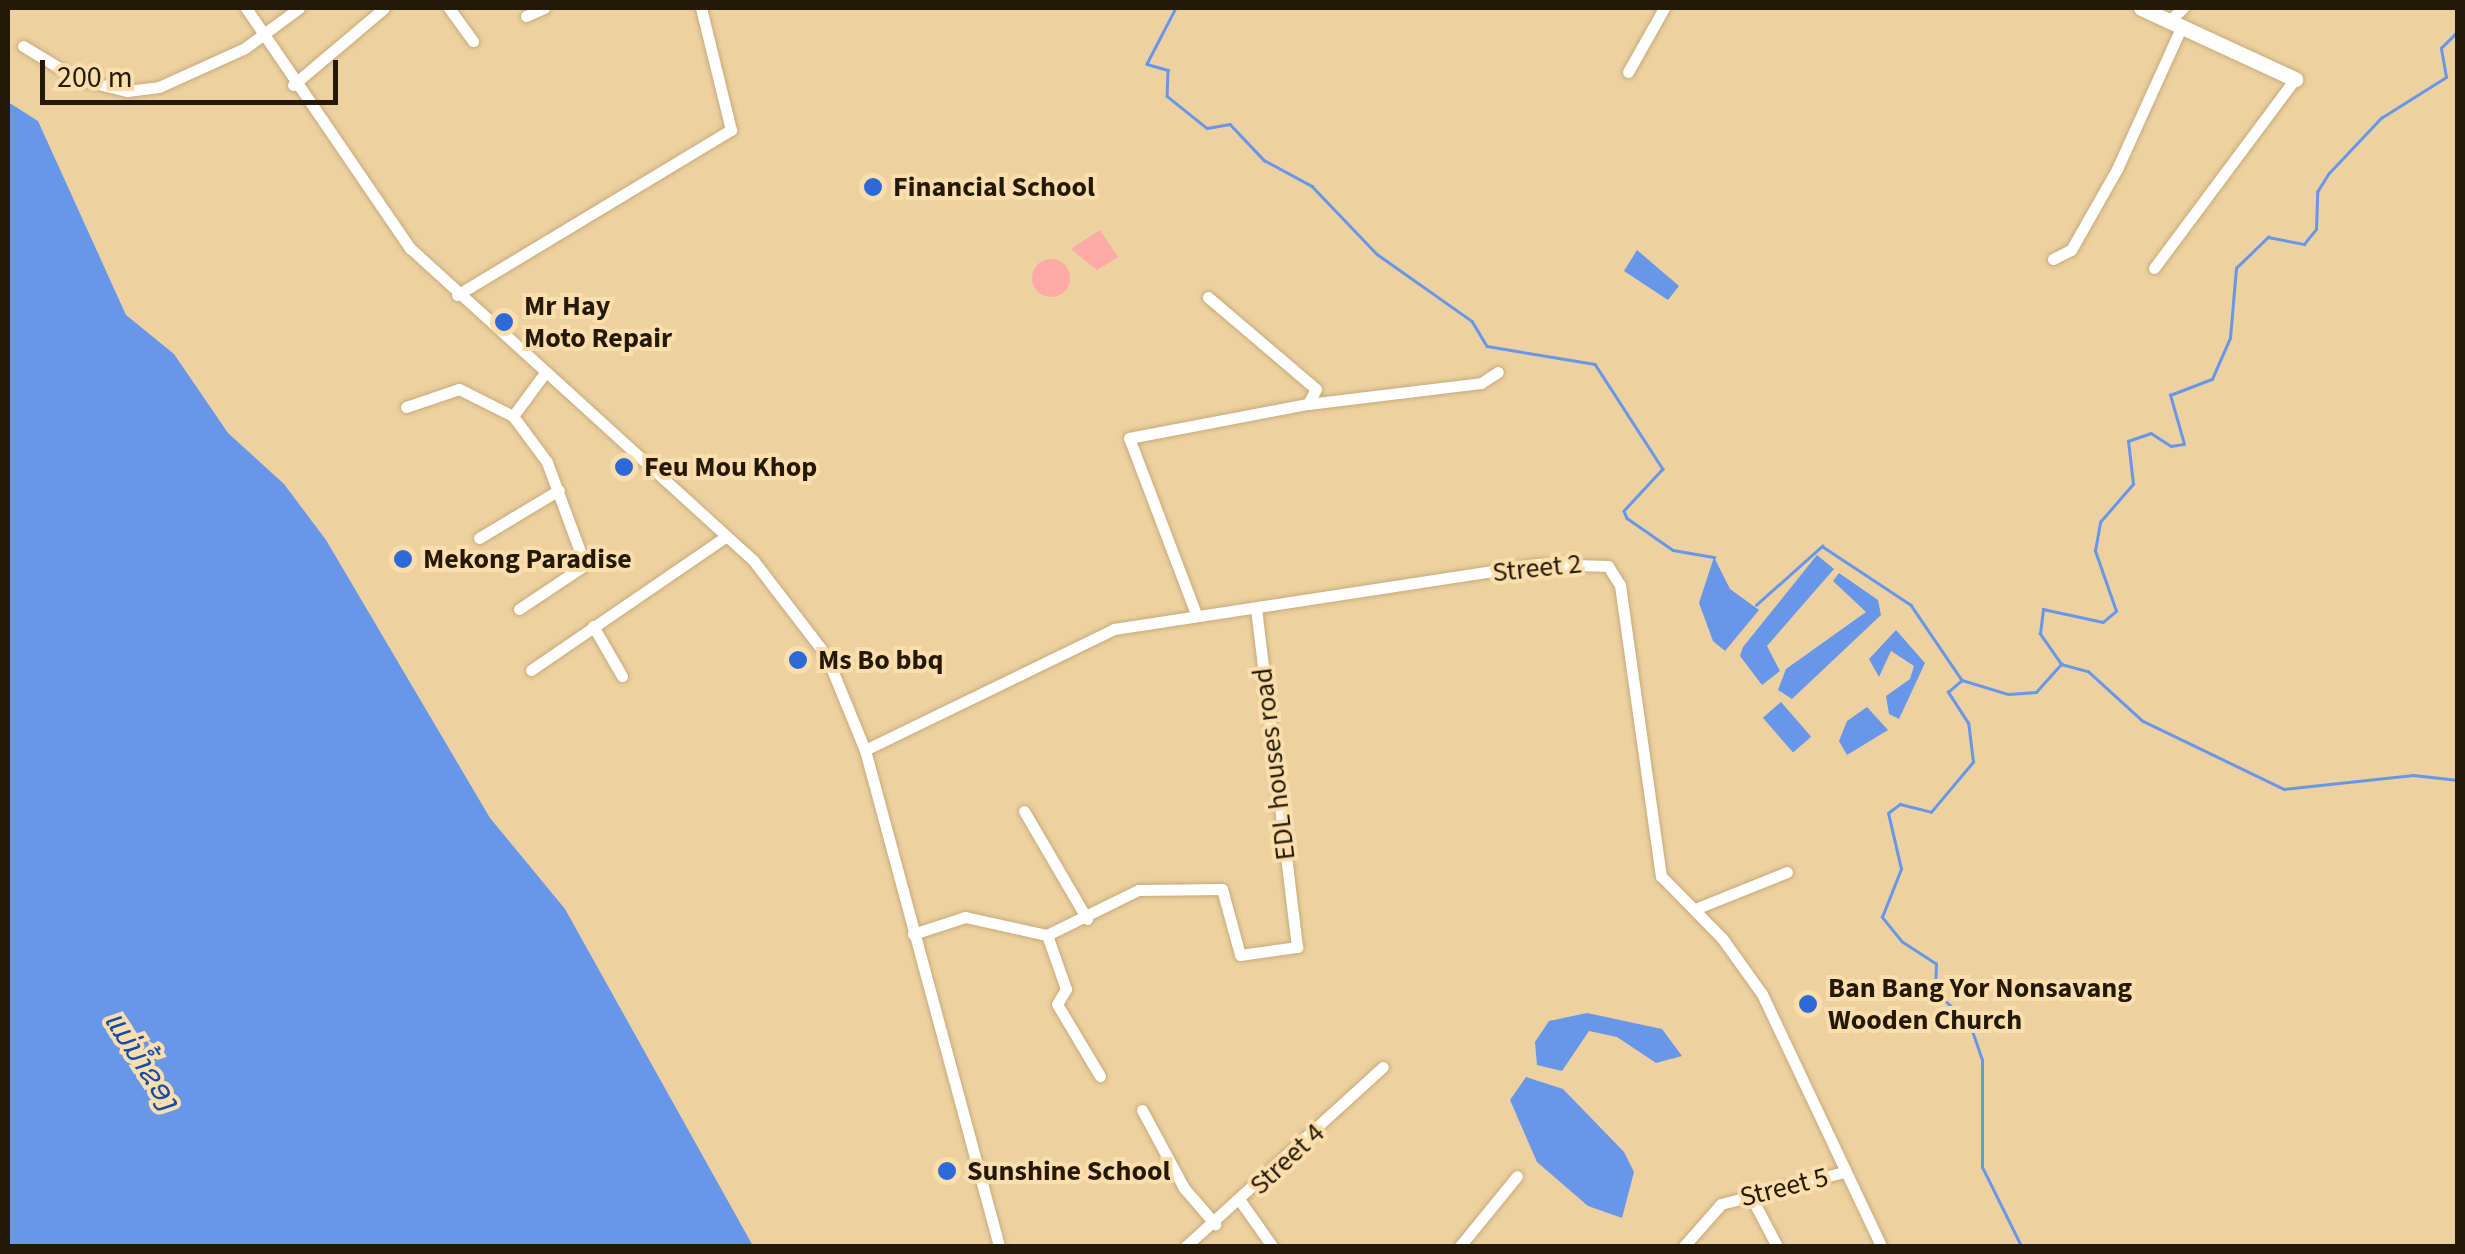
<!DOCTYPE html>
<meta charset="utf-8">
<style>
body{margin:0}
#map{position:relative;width:2465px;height:1254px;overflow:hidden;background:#edd1a1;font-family:"Source Sans 3","Noto Sans Lao",sans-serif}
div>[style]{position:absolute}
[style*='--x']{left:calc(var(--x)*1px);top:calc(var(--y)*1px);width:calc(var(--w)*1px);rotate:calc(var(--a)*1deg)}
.green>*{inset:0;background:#fca9a7}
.round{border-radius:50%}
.water>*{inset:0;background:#6897ea;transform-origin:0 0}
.stream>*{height:2.5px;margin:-1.25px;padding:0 1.25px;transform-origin:1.25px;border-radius:1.25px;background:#6897ea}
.roads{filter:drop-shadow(0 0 2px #c5aa7a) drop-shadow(0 0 2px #c5aa7a)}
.street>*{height:11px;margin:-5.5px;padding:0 5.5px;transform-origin:5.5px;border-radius:5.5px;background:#fff}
.secondary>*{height:15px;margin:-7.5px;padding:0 7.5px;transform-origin:7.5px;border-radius:7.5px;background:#fff}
.dots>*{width:28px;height:28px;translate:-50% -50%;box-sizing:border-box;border:5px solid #fbdead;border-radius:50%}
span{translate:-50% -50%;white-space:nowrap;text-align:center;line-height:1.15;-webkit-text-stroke:8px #fbdead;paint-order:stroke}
.poi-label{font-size:28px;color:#241906;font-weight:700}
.left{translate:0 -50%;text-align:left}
.street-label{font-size:28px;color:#241906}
.water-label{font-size:30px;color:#154bab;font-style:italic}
.frame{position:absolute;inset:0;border:10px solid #241906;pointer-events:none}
.scale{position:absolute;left:40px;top:60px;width:298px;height:45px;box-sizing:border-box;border:5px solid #241906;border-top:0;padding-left:12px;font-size:30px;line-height:35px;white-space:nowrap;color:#241906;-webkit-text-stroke:8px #fbdead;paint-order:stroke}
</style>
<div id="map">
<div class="green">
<div style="clip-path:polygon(1100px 230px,1118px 257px,1097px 270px,1071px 249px)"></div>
<div class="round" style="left:1032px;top:259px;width:38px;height:38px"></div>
</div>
<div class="water">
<div style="clip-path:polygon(8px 102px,38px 121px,126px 315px,174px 354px,228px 433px,284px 484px,326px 540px,490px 818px,565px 909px,753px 1246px,8px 1246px)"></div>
<div style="clip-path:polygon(1637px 250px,1679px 286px,1668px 300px,1624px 271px)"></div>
<div style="clip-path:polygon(1817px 555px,1834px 569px,1767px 646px,1780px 671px,1762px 685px,1740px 656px,1743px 647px)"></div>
<div style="clip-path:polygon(1714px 557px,1730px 589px,1759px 610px,1725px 651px,1713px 641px,1699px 603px)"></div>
<div style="clip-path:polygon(1839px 573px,1878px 600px,1881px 615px,1792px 699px,1778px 690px,1786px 669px,1866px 612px,1833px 581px)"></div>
<div style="clip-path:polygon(1896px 630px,1925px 663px,1899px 719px,1889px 714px,1886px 696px,1910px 679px,1914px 666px,1891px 651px,1879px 677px,1869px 659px)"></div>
<div style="left:1781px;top:702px;width:46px;height:24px;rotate:49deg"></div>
<div style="clip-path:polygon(1867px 707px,1888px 730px,1847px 755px,1839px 741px,1847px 721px)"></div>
<div style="clip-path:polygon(1587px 1013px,1662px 1029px,1682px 1056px,1656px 1063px,1617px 1037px,1589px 1031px,1562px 1071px,1537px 1065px,1535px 1042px,1549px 1021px)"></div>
<div style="clip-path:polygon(1526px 1077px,1563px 1089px,1624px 1152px,1634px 1172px,1622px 1218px,1588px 1206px,1537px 1162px,1510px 1100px)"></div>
</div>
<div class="stream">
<div style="--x:1176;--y:8;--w:63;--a:117.4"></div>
<div style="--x:1147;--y:64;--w:22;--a:16"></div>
<div style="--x:1168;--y:70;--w:26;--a:92"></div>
<div style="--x:1167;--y:96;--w:51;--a:38.7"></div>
<div style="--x:1207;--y:128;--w:23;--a:-10"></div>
<div style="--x:1230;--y:124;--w:50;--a:46.6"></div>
<div style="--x:1264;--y:160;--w:55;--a:28.4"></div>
<div style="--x:1312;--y:186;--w:94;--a:46.3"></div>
<div style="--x:1377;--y:254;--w:116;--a:35.2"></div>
<div style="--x:1472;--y:321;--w:29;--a:59"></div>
<div style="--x:1487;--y:346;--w:109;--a:9.5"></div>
<div style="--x:1595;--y:364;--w:125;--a:57.1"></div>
<div style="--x:1663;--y:469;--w:57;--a:132.9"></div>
<div style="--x:1624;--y:511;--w:8;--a:67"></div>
<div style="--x:1627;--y:518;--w:56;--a:34.8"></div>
<div style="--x:1673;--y:550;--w:42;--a:9.7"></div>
<div style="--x:1756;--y:605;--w:89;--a:-41.8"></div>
<div style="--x:1822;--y:546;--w:107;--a:33.5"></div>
<div style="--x:1911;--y:605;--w:91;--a:55.8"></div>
<div style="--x:2061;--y:664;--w:28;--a:15"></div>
<div style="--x:2088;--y:671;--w:74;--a:42.3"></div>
<div style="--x:2143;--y:721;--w:157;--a:25.7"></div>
<div style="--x:2284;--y:789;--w:130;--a:-6.2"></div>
<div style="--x:2413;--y:775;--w:45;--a:6.3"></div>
<div style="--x:2021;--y:1246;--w:88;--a:-116.3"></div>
<div style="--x:1982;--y:1167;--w:107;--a:-90"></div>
<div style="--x:1982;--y:1060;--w:39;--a:-109"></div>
<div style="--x:1969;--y:1023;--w:46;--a:-137.6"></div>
<div style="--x:1935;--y:992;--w:28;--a:-88"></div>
<div style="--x:1936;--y:964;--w:40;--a:-147.1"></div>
<div style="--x:1902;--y:942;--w:32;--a:-129"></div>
<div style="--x:1882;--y:917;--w:52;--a:-68.4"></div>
<div style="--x:1901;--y:869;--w:57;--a:-103.1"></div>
<div style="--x:1888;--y:813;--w:15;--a:-37"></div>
<div style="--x:1900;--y:804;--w:32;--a:14"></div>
<div style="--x:1931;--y:812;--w:65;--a:-50"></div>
<div style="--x:1973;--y:762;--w:39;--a:-97"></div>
<div style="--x:1968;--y:723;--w:37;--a:-123"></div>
<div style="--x:1948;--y:692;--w:18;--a:-41"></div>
<div style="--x:1962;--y:680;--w:48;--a:16.9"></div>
<div style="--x:2008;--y:694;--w:28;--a:-4"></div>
<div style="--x:2036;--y:692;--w:38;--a:-48"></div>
<div style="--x:2061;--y:664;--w:37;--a:-125"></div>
<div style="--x:2040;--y:634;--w:25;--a:-83"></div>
<div style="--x:2043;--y:609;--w:61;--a:12.2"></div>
<div style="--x:2103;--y:622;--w:17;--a:-40"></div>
<div style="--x:2116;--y:611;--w:64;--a:-109.3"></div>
<div style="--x:2095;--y:551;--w:29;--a:-80"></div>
<div style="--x:2100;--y:522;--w:50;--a:-49"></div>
<div style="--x:2133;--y:484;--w:43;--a:-96.6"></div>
<div style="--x:2128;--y:441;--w:24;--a:-19"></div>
<div style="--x:2151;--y:433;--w:24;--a:33"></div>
<div style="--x:2171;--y:446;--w:13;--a:-9"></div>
<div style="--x:2184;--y:444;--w:51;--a:-105.9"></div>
<div style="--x:2170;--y:395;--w:45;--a:-20.9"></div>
<div style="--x:2212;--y:379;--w:45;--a:-66.3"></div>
<div style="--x:2230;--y:338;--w:70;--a:-85.1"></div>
<div style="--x:2236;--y:268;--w:45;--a:-44.1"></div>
<div style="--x:2268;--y:237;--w:37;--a:11"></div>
<div style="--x:2304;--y:244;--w:19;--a:-51"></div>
<div style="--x:2316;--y:229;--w:37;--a:-88"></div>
<div style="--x:2317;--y:192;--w:22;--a:-58"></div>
<div style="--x:2329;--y:173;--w:76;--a:-46.6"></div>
<div style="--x:2381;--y:118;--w:77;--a:-32.2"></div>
<div style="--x:2446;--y:77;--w:29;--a:-100"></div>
<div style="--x:2441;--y:48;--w:24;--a:-45"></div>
</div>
<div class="roads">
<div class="street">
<div style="--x:246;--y:8;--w:291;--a:55.7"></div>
<div style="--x:410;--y:248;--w:464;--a:42.3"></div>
<div style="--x:753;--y:560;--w:120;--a:52.5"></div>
<div style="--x:826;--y:655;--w:103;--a:67.7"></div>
<div style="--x:865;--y:750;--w:514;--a:74.88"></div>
<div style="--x:449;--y:8;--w:41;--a:54"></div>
<div style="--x:526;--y:16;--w:20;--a:-24"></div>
<div style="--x:2170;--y:20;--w:18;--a:-43"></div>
<div style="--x:23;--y:46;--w:64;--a:31"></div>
<div style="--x:78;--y:79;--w:50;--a:13.8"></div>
<div style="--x:127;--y:91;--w:32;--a:-7"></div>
<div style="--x:159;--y:87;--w:94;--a:-24.4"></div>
<div style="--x:245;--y:48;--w:67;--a:-36.5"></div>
<div style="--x:1628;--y:72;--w:73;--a:-60.6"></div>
<div style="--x:293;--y:85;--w:119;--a:-40.2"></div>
<div style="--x:2053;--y:259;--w:20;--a:-27"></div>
<div style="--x:2071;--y:250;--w:93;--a:-60.4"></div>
<div style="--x:2117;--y:169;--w:157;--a:-65.6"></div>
<div style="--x:2154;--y:268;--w:236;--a:-53.3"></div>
<div style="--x:457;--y:295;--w:320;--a:-31.1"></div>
<div style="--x:731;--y:130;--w:126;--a:-103.8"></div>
<div style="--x:1308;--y:404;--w:174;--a:-6.9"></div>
<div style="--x:1481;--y:383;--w:20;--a:-33"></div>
<div style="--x:406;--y:407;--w:56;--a:-18.8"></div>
<div style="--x:459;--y:389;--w:60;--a:26.6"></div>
<div style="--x:479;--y:538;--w:93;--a:-31"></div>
<div style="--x:519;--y:609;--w:79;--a:-33.7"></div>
<div style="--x:585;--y:565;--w:110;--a:-110.3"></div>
<div style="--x:547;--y:462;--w:57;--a:-126.5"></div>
<div style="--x:513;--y:416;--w:52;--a:-53.6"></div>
<div style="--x:1196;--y:614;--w:188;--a:-110.8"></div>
<div style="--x:1129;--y:438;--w:182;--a:-10.8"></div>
<div style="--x:1308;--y:404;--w:17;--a:-62"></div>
<div style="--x:1316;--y:389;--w:142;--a:-139.6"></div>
<div style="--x:593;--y:626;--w:58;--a:59.9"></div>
<div style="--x:531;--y:670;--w:235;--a:-34.4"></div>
<div style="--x:865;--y:750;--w:277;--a:-25.9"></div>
<div style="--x:1114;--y:629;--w:431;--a:-8.7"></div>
<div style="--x:1540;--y:564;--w:68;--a:1.7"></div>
<div style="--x:1608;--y:566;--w:22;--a:58"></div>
<div style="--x:1620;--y:585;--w:294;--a:82"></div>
<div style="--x:1661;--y:876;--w:87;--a:45.5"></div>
<div style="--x:1722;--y:938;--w:69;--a:54.5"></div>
<div style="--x:1762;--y:994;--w:279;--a:64.7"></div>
<div style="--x:1024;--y:811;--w:125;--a:59.7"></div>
<div style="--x:1695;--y:909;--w:99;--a:-21.9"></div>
<div style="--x:913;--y:934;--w:55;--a:-18.1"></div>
<div style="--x:965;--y:917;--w:84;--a:12.4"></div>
<div style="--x:1047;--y:935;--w:102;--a:-26.3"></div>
<div style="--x:1138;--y:890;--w:84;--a:-0.7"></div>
<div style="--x:1222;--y:889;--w:68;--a:74.7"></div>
<div style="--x:1240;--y:955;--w:58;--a:-8"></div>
<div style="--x:1297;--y:947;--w:341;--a:-96.9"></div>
<div style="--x:1047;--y:935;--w:57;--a:70.6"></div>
<div style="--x:1066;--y:989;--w:17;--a:121"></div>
<div style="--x:1057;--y:1004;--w:84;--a:59.2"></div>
<div style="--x:1142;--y:1110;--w:89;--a:61.7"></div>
<div style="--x:1184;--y:1188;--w:48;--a:49.3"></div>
<div style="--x:1749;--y:1193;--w:60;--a:62.2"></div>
<div style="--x:1241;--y:1202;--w:54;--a:54.8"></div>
<div style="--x:1186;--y:1246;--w:266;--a:-42.3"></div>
<div style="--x:1460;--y:1246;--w:90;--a:-50.8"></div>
<div style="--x:1684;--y:1246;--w:56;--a:-48.6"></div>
<div style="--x:1721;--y:1204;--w:127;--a:-14.6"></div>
</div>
<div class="secondary">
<div style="--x:2141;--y:8;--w:170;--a:24.8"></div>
</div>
</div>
<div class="dots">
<div style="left:873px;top:187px;background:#2d6ad7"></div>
<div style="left:504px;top:322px;background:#2d6ad7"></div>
<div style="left:624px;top:467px;background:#2d6ad7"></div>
<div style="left:403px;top:559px;background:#2d6ad7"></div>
<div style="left:798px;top:660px;background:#2d6ad7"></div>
<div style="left:1808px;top:1004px;background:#2d6ad7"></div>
<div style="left:947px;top:1171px;background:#2d6ad7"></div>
</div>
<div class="poi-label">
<span class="left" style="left:893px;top:187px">Financial School</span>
<span class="left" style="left:524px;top:322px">Mr Hay<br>Moto Repair</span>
<span class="left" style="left:644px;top:467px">Feu Mou Khop</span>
<span class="left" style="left:423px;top:559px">Mekong Paradise</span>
<span class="left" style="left:818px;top:660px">Ms Bo bbq</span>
<span class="left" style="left:1828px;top:1004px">Ban Bang Yor Nonsavang<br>Wooden Church</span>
<span class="left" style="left:967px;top:1171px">Sunshine School</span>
</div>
<div class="street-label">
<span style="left:1537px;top:568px;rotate:-6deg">Street 2</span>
<span style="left:1274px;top:764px;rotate:-97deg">EDL houses road</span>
<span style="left:1287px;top:1159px;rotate:-43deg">Street 4</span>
<span style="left:1784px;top:1187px;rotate:-14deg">Street 5</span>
</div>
<div class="water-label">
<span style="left:141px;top:1061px;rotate:57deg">ແມ່ນ້ຳຂອງ</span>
</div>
<div class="frame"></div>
<div class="scale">200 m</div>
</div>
